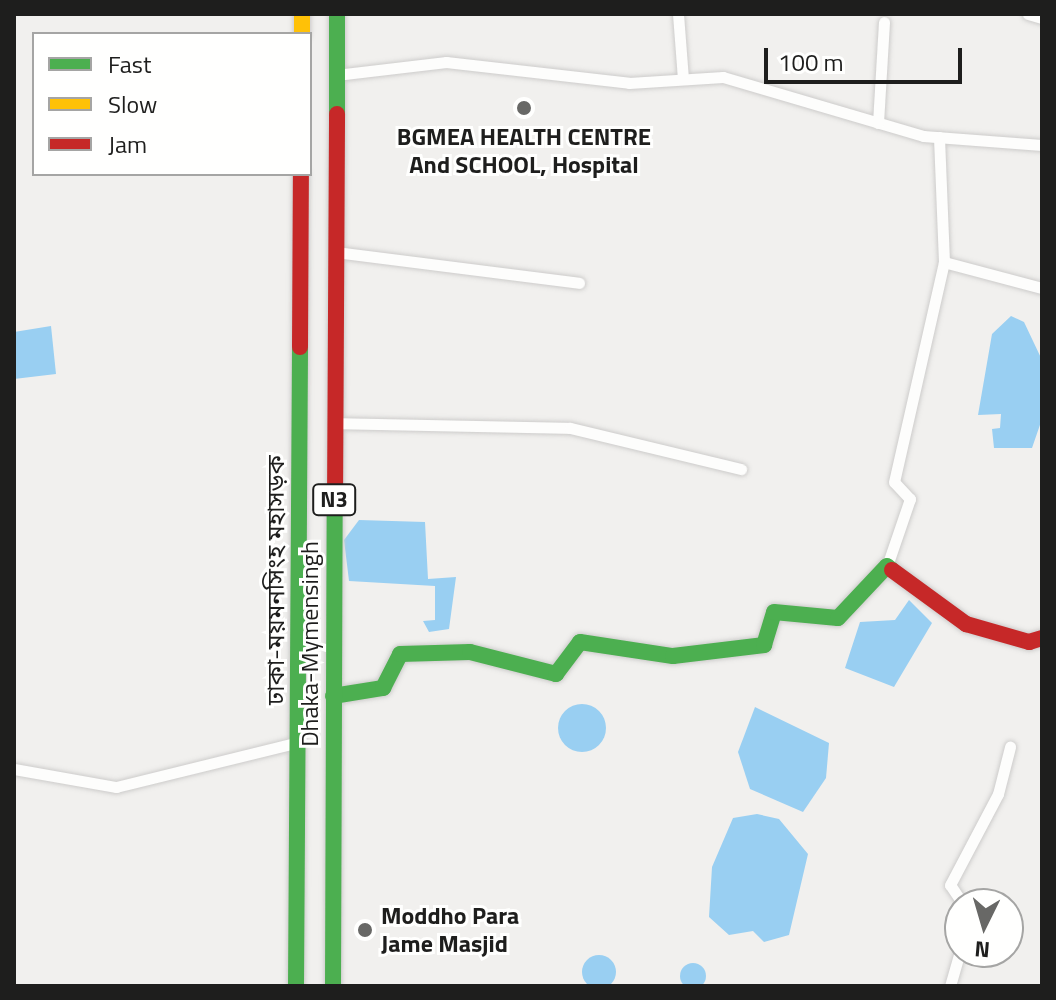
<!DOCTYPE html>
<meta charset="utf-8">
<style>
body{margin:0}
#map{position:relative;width:1056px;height:1000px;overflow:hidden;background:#f1f0ee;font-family:"Titillium Web","Noto Sans Bengali",sans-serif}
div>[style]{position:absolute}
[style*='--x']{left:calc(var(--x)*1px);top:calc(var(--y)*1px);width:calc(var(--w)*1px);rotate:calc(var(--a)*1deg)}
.water>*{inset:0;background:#99cff2}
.round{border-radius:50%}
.roads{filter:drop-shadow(0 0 2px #cdcccb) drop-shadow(0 0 2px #cdcccb)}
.street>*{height:11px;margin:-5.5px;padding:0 5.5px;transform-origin:5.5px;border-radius:5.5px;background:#fdfdfc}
.fast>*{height:16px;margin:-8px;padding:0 8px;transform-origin:8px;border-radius:8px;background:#4caf50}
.slow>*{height:16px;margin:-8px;padding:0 8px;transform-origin:8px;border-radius:8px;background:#ffc107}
.jam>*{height:16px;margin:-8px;padding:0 8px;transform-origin:8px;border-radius:8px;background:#c62828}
.dots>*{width:22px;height:22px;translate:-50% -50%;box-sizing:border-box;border:4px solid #fffffe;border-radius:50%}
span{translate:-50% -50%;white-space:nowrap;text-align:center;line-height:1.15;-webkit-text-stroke:6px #fffffe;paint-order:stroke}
.shield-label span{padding:2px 6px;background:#fffffe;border:2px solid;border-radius:6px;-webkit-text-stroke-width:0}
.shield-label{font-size:22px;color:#1e1e1d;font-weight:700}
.poi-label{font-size:24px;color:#1e1e1d;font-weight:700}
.left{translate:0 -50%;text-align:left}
.street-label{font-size:24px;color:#1e1e1d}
.frame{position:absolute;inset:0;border:16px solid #1e1e1d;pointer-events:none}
.legend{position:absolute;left:32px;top:32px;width:280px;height:144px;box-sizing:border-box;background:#fffffe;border:2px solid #a5a5a4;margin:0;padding:10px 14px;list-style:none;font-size:24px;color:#1e1e1d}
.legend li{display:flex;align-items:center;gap:16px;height:40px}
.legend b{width:40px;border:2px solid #a5a5a4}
.north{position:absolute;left:944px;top:888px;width:80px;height:80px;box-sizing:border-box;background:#fffffe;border:2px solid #a5a5a4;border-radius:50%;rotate:185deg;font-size:22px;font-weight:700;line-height:32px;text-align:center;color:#1e1e1d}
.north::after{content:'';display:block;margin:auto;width:28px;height:36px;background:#686866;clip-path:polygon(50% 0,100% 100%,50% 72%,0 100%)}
.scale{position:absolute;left:764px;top:48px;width:198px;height:36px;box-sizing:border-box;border:4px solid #1e1e1d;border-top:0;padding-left:10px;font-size:24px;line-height:28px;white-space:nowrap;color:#1e1e1d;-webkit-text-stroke:6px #fffffe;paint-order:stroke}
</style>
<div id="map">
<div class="water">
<div style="clip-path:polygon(1011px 316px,1024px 322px,1042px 360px,1042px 419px,1032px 448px,994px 448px,992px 429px,1000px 428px,1001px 414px,978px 415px,992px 334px)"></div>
<div style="clip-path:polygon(51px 326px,56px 374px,14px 379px,14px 332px)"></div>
<div style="clip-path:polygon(359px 520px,425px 522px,428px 579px,456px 577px,449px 629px,429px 632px,423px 621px,435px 620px,435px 586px,349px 581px,344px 540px)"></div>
<div style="clip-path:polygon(909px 600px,932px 623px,894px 687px,845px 668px,860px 622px,895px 620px)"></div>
<div class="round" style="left:558px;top:704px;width:48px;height:48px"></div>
<div style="clip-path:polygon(755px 707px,829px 743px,826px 778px,803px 812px,750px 789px,738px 752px)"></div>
<div style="clip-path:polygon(757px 814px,779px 819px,808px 854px,789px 935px,764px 942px,753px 931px,729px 935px,709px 917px,712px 867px,733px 818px)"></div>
<div class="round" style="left:582px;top:955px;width:34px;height:34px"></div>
<div class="round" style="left:680px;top:963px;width:26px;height:26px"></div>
</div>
<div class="roads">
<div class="street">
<div style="--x:678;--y:14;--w:65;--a:85.6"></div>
<div style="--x:1028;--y:14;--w:15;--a:16"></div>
<div style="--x:336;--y:75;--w:111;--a:-6.7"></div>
<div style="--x:446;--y:62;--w:184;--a:6.5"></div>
<div style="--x:629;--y:83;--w:94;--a:-3.7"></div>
<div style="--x:723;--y:77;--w:209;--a:16.4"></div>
<div style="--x:923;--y:136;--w:119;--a:4.3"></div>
<div style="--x:878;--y:123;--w:101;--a:-86.6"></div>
<div style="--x:335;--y:252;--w:246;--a:7.2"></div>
<div style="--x:944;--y:262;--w:101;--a:14.9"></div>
<div style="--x:334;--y:423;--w:236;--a:1.2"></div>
<div style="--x:570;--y:428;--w:176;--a:13.5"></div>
<div style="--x:887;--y:566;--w:71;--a:-71.1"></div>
<div style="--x:910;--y:499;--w:23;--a:-133"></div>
<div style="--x:894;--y:482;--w:226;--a:-77.2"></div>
<div style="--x:944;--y:262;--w:125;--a:-92.3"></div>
<div style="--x:14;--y:769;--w:104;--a:10"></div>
<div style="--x:116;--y:787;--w:188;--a:-13.8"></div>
<div style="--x:963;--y:904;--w:23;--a:-124"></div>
<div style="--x:950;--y:885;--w:103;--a:-62.2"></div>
<div style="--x:998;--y:794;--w:49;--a:-75.7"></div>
<div style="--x:950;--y:986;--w:36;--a:-74"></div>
</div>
<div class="fast">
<div style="--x:337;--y:114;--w:100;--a:-90"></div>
<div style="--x:333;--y:696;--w:51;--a:-9.1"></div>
<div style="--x:383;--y:688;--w:38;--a:-63"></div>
<div style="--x:400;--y:654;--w:70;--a:-1.6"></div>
<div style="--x:470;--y:652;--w:89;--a:14.3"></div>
<div style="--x:556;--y:674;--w:40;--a:-53"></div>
<div style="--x:580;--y:642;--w:94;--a:8.6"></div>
<div style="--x:673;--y:656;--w:92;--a:-6.9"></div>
<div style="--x:764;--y:645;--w:34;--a:-73"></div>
<div style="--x:774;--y:612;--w:64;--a:5.4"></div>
<div style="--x:838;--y:618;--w:71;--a:-46.7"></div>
<div style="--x:887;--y:566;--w:6;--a:39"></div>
<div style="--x:296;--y:986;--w:639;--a:-89.64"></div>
<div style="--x:333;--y:986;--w:482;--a:-89.8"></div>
</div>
<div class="slow">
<div style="--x:302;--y:14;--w:20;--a:90"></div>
</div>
<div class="jam">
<div style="--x:300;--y:347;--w:173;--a:-89.7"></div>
<div style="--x:335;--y:504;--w:390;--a:-89.7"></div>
<div style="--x:892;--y:570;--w:92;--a:36.1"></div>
<div style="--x:966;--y:624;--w:66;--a:15.9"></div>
<div style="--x:1029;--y:642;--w:14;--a:-17"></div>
</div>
</div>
<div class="dots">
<div style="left:524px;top:108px;background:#686866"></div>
<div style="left:365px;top:930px;background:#686866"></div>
</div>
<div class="shield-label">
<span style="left:334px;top:500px">N3</span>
</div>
<div class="poi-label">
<span style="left:524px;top:151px">BGMEA HEALTH CENTRE<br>And SCHOOL, Hospital</span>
<span class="left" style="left:381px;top:930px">Moddho Para<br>Jame Masjid</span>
</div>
<div class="street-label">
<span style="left:276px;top:580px;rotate:-90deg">ঢাকা-ময়মনসিংহ মহাসড়ক</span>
<span style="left:310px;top:644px;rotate:-90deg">Dhaka-Mymensingh</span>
</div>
<div class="frame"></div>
<ul class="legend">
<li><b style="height:10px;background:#4caf50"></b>Fast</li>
<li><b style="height:10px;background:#ffc107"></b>Slow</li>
<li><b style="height:10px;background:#c62828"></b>Jam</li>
</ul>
<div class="north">N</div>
<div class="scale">100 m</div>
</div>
